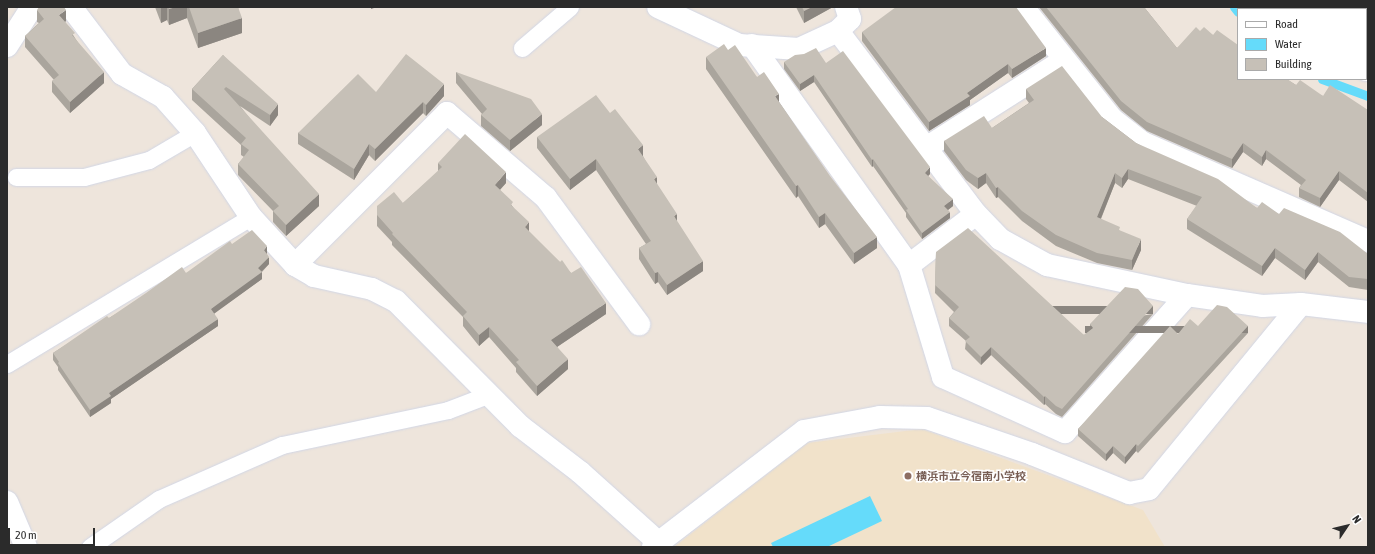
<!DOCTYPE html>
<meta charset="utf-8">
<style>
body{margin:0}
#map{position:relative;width:1375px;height:554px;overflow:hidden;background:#eee5dc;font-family:"Asap Condensed","Noto Sans JP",sans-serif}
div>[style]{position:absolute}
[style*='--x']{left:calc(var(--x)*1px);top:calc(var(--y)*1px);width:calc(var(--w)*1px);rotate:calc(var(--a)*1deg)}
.education>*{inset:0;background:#f1e2ca}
.water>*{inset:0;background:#65dbfa}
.stream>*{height:9px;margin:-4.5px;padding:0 4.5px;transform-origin:4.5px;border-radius:4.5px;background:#65dbfa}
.roads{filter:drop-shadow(0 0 1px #d1d6e5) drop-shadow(0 0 1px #d1d6e5)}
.service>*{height:17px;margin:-8.5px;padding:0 8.5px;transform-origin:8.5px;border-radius:8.5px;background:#fff}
.minor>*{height:22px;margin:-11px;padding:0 11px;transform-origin:11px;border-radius:11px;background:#fff}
.wall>*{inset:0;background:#aaa59d}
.shaded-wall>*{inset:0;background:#8b8680;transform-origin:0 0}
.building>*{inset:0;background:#c6c0b7}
.dots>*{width:11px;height:11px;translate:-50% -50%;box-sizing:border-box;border:2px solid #fff;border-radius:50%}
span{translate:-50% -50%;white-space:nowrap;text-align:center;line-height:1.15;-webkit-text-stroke:3px #fff;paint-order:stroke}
.education-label{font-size:11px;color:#785e54;font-weight:700}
.left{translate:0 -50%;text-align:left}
.frame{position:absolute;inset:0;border:8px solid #2b2b2b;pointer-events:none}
.legend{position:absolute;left:1237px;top:8px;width:130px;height:72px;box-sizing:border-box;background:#fff;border:1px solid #aaa;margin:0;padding:5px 7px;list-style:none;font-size:12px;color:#2b2b2b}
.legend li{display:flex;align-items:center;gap:8px;height:20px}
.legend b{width:20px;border:1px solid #aaa}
.north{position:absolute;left:1327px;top:506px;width:40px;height:40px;-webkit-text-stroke:3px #fff;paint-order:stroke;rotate:55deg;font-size:11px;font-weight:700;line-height:16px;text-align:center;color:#2b2b2b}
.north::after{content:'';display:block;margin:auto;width:14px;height:18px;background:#2b2b2b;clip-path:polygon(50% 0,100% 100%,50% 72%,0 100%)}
.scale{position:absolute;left:8px;top:528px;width:87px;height:18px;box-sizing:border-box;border:2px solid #2b2b2b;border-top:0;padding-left:5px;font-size:12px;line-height:14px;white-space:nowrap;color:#2b2b2b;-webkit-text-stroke:3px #fff;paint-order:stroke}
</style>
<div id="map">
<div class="education">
<div style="clip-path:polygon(922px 429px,1143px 510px,1165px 547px,674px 547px,807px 443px)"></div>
</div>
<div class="water">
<div style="clip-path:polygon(870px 496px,882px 521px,827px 547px,773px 547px,771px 543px)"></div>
</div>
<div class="stream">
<div style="--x:1234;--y:7;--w:6;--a:51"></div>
<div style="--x:1322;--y:79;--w:49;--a:20.3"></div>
</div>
<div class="roads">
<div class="service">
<div style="--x:522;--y:48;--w:63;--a:-40.5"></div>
<div style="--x:16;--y:177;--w:68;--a:0"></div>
<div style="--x:84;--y:177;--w:67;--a:-14.7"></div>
<div style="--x:149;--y:160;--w:53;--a:-30.4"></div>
<div style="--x:7;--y:364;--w:285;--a:-31.1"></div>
<div style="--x:90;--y:547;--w:84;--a:-34.8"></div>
<div style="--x:159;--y:499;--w:134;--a:-23.7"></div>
<div style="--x:282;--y:445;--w:170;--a:-11.9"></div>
<div style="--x:448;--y:410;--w:42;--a:-21"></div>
</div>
<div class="minor">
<div style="--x:71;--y:7;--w:84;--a:52.7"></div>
<div style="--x:122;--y:74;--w:47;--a:29.3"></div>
<div style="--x:163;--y:97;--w:48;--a:48.4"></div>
<div style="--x:195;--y:133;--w:101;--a:56.3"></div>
<div style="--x:251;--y:217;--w:65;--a:47.5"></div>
<div style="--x:295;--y:265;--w:22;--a:30"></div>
<div style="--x:314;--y:276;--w:59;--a:12.6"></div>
<div style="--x:372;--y:289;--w:27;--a:27"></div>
<div style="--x:396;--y:301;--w:176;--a:45.2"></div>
<div style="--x:520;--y:426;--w:76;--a:37.5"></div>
<div style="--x:580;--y:472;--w:105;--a:41.9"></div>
<div style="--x:658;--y:7;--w:89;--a:25.1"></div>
<div style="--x:739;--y:45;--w:60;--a:3.8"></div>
<div style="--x:799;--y:49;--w:43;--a:-24.8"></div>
<div style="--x:838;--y:31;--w:17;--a:-45"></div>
<div style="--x:850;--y:19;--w:13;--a:-108"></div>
<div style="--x:1023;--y:7;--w:143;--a:51.5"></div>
<div style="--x:1112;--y:119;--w:37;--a:38"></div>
<div style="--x:1141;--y:142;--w:248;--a:23.6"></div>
<div style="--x:1250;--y:7;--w:2;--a:63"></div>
<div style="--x:838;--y:31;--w:229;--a:53"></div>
<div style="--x:976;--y:214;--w:35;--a:46"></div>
<div style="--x:1000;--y:239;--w:54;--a:29"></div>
<div style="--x:1047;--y:265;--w:143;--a:12.1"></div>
<div style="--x:1187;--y:295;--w:76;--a:8.3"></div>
<div style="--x:1262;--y:306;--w:39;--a:-3"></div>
<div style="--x:1301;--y:304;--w:67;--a:6.8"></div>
<div style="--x:752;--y:45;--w:270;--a:54.5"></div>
<div style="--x:909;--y:265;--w:117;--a:73.1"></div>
<div style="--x:943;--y:377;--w:134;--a:24.3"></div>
<div style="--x:1065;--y:432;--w:183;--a:-48.3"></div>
<div style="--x:7;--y:46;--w:46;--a:-57.3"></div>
<div style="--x:1366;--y:70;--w:2;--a:0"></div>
<div style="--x:926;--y:148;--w:164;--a:-32.5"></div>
<div style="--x:295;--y:265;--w:215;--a:-45"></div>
<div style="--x:447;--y:113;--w:130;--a:40.6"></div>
<div style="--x:546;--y:198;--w:157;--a:53.6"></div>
<div style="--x:909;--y:265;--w:84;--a:-37.3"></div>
<div style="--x:7;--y:502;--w:49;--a:67.1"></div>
<div style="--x:653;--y:547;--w:190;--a:-37.5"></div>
<div style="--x:804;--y:431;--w:77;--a:-10.4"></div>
<div style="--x:880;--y:417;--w:47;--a:1.2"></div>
<div style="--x:927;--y:418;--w:111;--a:18.9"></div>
<div style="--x:1032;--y:454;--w:105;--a:21.9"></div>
<div style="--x:1129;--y:493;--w:20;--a:-11"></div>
<div style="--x:1149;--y:489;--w:239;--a:-50.6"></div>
</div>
</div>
<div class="wall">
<div style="clip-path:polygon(155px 7px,238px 7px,242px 33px,198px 48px,187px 18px,169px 25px,167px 20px,161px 23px)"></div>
<div style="clip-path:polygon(796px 7px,833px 7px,804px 23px)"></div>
<div style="clip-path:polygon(1039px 7px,1144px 7px,1177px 48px,1200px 31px,1213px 35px,1296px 85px,1323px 96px,1368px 110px,1368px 202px,1339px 180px,1320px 207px,1299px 197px,1299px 188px,1301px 185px,1266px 159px,1262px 166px,1243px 152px,1232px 168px,1147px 131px,1121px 110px)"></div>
<div style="clip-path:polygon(1307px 7px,1368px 7px,1368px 27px,1366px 26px,1366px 9px,1313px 9px)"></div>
<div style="clip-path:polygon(37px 10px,66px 21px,65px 22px,75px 38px,104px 83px,70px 113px,52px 92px,52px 81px,54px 80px,25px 47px,25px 36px,39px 23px,37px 22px)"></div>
<div style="clip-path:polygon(862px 32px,1046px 56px,1012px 78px,1008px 73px,970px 100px,970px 105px,929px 131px,862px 41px)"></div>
<div style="clip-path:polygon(223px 55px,278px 115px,270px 126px,240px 106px,319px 206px,286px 236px,273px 222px,273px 211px,238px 175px,238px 164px,244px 157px,241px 155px,241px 145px,192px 100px,192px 89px)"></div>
<div style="clip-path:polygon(706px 57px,757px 77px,779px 102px,877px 248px,854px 264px,825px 224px,819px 228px,798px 196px,796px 198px,706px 69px)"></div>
<div style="clip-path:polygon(784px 62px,826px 63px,930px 174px,928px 176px,953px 206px,948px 210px,950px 218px,922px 239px,906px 217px,906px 213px,873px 166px,872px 167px,814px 82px,800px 91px,784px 69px)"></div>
<div style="clip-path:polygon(456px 72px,542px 125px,510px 151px,481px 126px,481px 115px,482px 114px,456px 83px)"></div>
<div style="clip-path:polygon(1026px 89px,1102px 117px,1136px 143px,1257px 208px,1279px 214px,1368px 254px,1368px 290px,1349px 287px,1318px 262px,1305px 280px,1275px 258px,1262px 276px,1187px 229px,1187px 219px,1197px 206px,1128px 179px,1122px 188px,1115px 183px,1101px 219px,1120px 231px,1141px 250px,1132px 270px,1097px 263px,1056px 246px,1022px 221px,998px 197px,996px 198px,986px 183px,978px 189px,966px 180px,944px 151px,944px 141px,992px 128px,1029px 103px,1026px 99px)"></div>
<div style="clip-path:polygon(376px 92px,444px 96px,426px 116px,423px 113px,375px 161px,369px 155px,354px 180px,298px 144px,298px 133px)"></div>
<div style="clip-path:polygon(537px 137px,643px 156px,657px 185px,703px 271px,667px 295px,658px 282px,655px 284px,639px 259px,639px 248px,646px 244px,596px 170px,570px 190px,537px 148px)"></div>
<div style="clip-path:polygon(438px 163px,506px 183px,500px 190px,513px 207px,529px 232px,571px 273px,606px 314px,557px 347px,568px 369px,537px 396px,516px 372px,516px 368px,489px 337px,479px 346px,463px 326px,463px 317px,392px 245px,392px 242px,377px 226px,377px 206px,403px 203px,438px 172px)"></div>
<div style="clip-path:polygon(936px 252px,1084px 335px,1090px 330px,1090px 324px,1153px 314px,1062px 417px,1056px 414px,1045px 404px,1044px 405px,991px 355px,981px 365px,965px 349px,966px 341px,949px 326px,949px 318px,954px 312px,935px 293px)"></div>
<div style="clip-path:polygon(267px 253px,267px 254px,269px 264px,262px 272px,262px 279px,214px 313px,218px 326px,111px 399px,111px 403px,90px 417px,58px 370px,58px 367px,53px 360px,53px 353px,109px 318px,186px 273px)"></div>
<div style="clip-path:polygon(1198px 326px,1248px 333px,1138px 453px,1136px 451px,1125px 464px,1113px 453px,1106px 461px,1078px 436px,1078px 429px,1178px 334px)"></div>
</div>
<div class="shaded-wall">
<div style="clip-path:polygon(162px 7px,167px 7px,167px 20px,161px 23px,161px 8px)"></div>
<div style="clip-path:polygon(176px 7px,187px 7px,187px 18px,169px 25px,169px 9px)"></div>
<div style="clip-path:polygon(371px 7px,377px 7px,371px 9px)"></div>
<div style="clip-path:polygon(812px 7px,833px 7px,804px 23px,804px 11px)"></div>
<div style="clip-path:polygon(66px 10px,66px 21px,59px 26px,59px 15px)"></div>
<div style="clip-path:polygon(242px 18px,242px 33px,198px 48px,198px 33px)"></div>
<div style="clip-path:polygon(1046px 48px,1046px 56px,1012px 78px,1012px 69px)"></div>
<div style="clip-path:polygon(1008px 64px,1008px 73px,970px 100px,970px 105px,929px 131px,929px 122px,967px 93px)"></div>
<div style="clip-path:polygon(104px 72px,104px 83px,70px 113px,70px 102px)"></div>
<div style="clip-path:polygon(814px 75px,814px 82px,800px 91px,800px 84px)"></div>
<div style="clip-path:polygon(444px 84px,444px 96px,426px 116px,426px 105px)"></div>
<div style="clip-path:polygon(779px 94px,779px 105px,775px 96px)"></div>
<div style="clip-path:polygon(423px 102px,423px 113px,375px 161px,375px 149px)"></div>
<div style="clip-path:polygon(278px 104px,278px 115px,270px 126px,270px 115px)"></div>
<div style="clip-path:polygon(542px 114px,542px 125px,510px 151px,510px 140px)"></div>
<div style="clip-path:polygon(1243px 143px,1243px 152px,1232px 168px,1232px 159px)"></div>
<div style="clip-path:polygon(369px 144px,369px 155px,354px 180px,354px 169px)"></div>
<div style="clip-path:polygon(643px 145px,643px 156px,638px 160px,638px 149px)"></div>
<div style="clip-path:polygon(1266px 150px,1266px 159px,1262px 166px,1262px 157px)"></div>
<div style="clip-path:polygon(596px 159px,596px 170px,570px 190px,570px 179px)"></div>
<div style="clip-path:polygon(873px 159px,873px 166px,872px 167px,872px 160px)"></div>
<div style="clip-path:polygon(930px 167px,930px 174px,925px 179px,925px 173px)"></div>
<div style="clip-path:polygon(1128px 169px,1128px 179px,1122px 188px,1122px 178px)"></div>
<div style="clip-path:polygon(1339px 171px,1339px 180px,1320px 207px,1320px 198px)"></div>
<div style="clip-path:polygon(506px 172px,506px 183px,495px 195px,495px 185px)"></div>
<div style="clip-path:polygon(986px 173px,986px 183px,978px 189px,978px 178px)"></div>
<div style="clip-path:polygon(1115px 173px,1115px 183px,1097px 228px,1097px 217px)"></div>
<div style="clip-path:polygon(657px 177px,657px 187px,654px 179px)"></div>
<div style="clip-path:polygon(798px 185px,798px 196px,796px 198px,796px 186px)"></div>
<div style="clip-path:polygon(998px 187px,998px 197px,996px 198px,996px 188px)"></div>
<div style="clip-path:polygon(319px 194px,319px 206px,286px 236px,286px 225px)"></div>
<div style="clip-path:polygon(953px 199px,953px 206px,944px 213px,944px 206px)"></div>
<div style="clip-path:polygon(950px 212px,950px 218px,922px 239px,922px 233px)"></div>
<div style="clip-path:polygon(825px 213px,825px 224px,819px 228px,819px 217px)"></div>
<div style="clip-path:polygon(677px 214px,677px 225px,674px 216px)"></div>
<div style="clip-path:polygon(529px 222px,529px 233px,525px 227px)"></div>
<div style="clip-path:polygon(877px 237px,877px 248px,854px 264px,854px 253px)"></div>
<div style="clip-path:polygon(1141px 239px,1141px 250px,1132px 270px,1132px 260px)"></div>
<div style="clip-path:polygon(267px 246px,267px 253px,264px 256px,264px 250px)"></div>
<div style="clip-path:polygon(1275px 248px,1275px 258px,1262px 276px,1262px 266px)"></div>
<div style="clip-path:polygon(1318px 252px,1318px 262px,1305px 280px,1305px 270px)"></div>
<div style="clip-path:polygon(269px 257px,269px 264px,258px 275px,262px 272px,262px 279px,211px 316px,211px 309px,258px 268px)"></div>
<div style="clip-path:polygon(703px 261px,703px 271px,667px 295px,667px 285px)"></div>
<div style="clip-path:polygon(658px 272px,658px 282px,655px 284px,655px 273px)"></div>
<div style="clip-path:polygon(606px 303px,606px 314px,551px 351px,551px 340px)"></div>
<div style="left:1153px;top:306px;width:8px;height:137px;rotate:90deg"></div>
<div style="clip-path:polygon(218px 319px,218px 326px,111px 399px,111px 403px,90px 417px,90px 410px,109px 393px)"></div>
<div style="left:1248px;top:326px;width:7px;height:163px;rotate:90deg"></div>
<div style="clip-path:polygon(489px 327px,489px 337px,479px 346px,479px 335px)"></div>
<div style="clip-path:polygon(991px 347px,991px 355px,981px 365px,981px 357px)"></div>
<div style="clip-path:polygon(568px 359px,568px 369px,537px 396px,537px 386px)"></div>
<div style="clip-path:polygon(1045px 396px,1045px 404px,1044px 405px,1044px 397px)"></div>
<div style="clip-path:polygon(1136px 444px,1136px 451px,1125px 464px,1125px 457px)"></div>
<div style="clip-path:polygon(1113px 446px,1113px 453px,1106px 461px,1106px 454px)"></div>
</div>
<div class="building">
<div style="clip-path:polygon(39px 7px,64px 7px,66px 10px,59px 15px,75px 33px,72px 35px,104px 72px,70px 102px,52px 81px,59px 75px,25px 36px,44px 19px,37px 10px)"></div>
<div style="clip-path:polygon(168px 7px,176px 7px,169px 9px)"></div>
<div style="clip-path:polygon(189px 7px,238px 7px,242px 18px,198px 33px)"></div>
<div style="clip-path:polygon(802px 7px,812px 7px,804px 11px)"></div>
<div style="clip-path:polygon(896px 7px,1016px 7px,1046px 48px,1012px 69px,1008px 64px,967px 93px,970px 96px,929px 122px,862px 32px)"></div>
<div style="clip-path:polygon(1046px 7px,1144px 7px,1177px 48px,1196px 27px,1200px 31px,1204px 27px,1213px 35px,1217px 30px,1238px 45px,1238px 79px,1287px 79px,1296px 85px,1300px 80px,1323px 96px,1330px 85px,1368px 110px,1368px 193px,1339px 171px,1320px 198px,1299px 188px,1306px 180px,1266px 150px,1262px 157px,1243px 143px,1232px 159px,1147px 122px,1121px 101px)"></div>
<div style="clip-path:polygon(724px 44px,728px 50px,735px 45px,757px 77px,764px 72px,779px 94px,775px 96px,830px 176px,877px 237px,854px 253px,825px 213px,819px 217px,798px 185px,796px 186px,706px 57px)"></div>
<div style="clip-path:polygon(816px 48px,826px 63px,843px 51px,930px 167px,925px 173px,953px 199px,944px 206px,950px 212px,922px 233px,906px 210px,908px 209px,873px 159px,872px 160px,814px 75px,800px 84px,784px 62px,795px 55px,804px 54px)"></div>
<div style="clip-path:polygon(406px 54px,444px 84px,426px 105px,423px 102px,375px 149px,369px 144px,354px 169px,298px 133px,358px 74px,376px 92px)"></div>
<div style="clip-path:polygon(223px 55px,278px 104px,270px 115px,226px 87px,224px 89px,319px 194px,286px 225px,273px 211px,279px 206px,238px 164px,249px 150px,241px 144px,246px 138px,192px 89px)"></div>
<div style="clip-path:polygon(1062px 66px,1102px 117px,1136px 143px,1218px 179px,1257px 208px,1262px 202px,1279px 214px,1284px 208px,1340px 232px,1368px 254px,1368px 279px,1349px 277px,1318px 252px,1305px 270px,1275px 248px,1262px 266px,1187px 219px,1202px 197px,1128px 169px,1122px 178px,1115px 173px,1097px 217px,1120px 227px,1119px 230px,1141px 239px,1132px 260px,1097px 253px,1056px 235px,1022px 211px,998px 187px,996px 188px,986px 173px,978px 178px,966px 170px,944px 141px,984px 116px,992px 128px,1034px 100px,1026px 89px)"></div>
<div style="clip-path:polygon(456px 72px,531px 99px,542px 114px,510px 140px,481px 115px,487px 109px)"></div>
<div style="clip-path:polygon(596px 95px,610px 113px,615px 109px,643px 145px,638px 149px,657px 177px,654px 179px,677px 214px,674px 216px,703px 261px,667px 285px,658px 272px,655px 273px,639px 248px,651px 241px,596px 159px,570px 179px,537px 137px)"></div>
<div style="clip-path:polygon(465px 134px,506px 172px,495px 185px,513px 202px,511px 205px,529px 222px,525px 227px,560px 262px,562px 260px,571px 273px,581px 267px,606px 303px,551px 340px,568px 359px,537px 386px,516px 362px,519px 360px,489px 327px,479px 335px,463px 316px,467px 312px,392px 234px,393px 233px,377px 215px,377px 206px,394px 192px,403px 203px,442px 167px,438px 163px)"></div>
<div style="clip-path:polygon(968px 228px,1084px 335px,1093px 328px,1090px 324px,1125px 287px,1138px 289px,1153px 306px,1062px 409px,1056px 406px,1045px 396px,1044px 397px,991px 347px,981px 357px,965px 341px,970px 337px,949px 318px,959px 307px,935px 285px,936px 252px)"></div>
<div style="clip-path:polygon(252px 230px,267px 246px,264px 250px,269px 257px,258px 268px,262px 272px,211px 309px,218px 319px,109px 393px,111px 396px,90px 410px,58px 363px,59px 362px,53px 353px,107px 316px,109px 318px,146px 293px,182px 267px,186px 273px,230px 241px,232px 244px)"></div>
<div style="clip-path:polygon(1217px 305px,1227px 307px,1248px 326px,1138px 446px,1136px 444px,1125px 457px,1113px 446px,1106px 454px,1078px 429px,1170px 326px,1178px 334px,1190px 319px,1198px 326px)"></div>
</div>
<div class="dots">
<div style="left:908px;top:476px;background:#8d6e63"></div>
</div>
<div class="education-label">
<span class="left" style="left:916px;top:476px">横浜市立今宿南小学校</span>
</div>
<div class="frame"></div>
<ul class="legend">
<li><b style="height:5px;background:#fff"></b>Road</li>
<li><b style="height:11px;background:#65dbfa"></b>Water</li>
<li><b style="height:11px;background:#c6c0b7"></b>Building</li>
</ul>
<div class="north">N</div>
<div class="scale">20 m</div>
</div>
